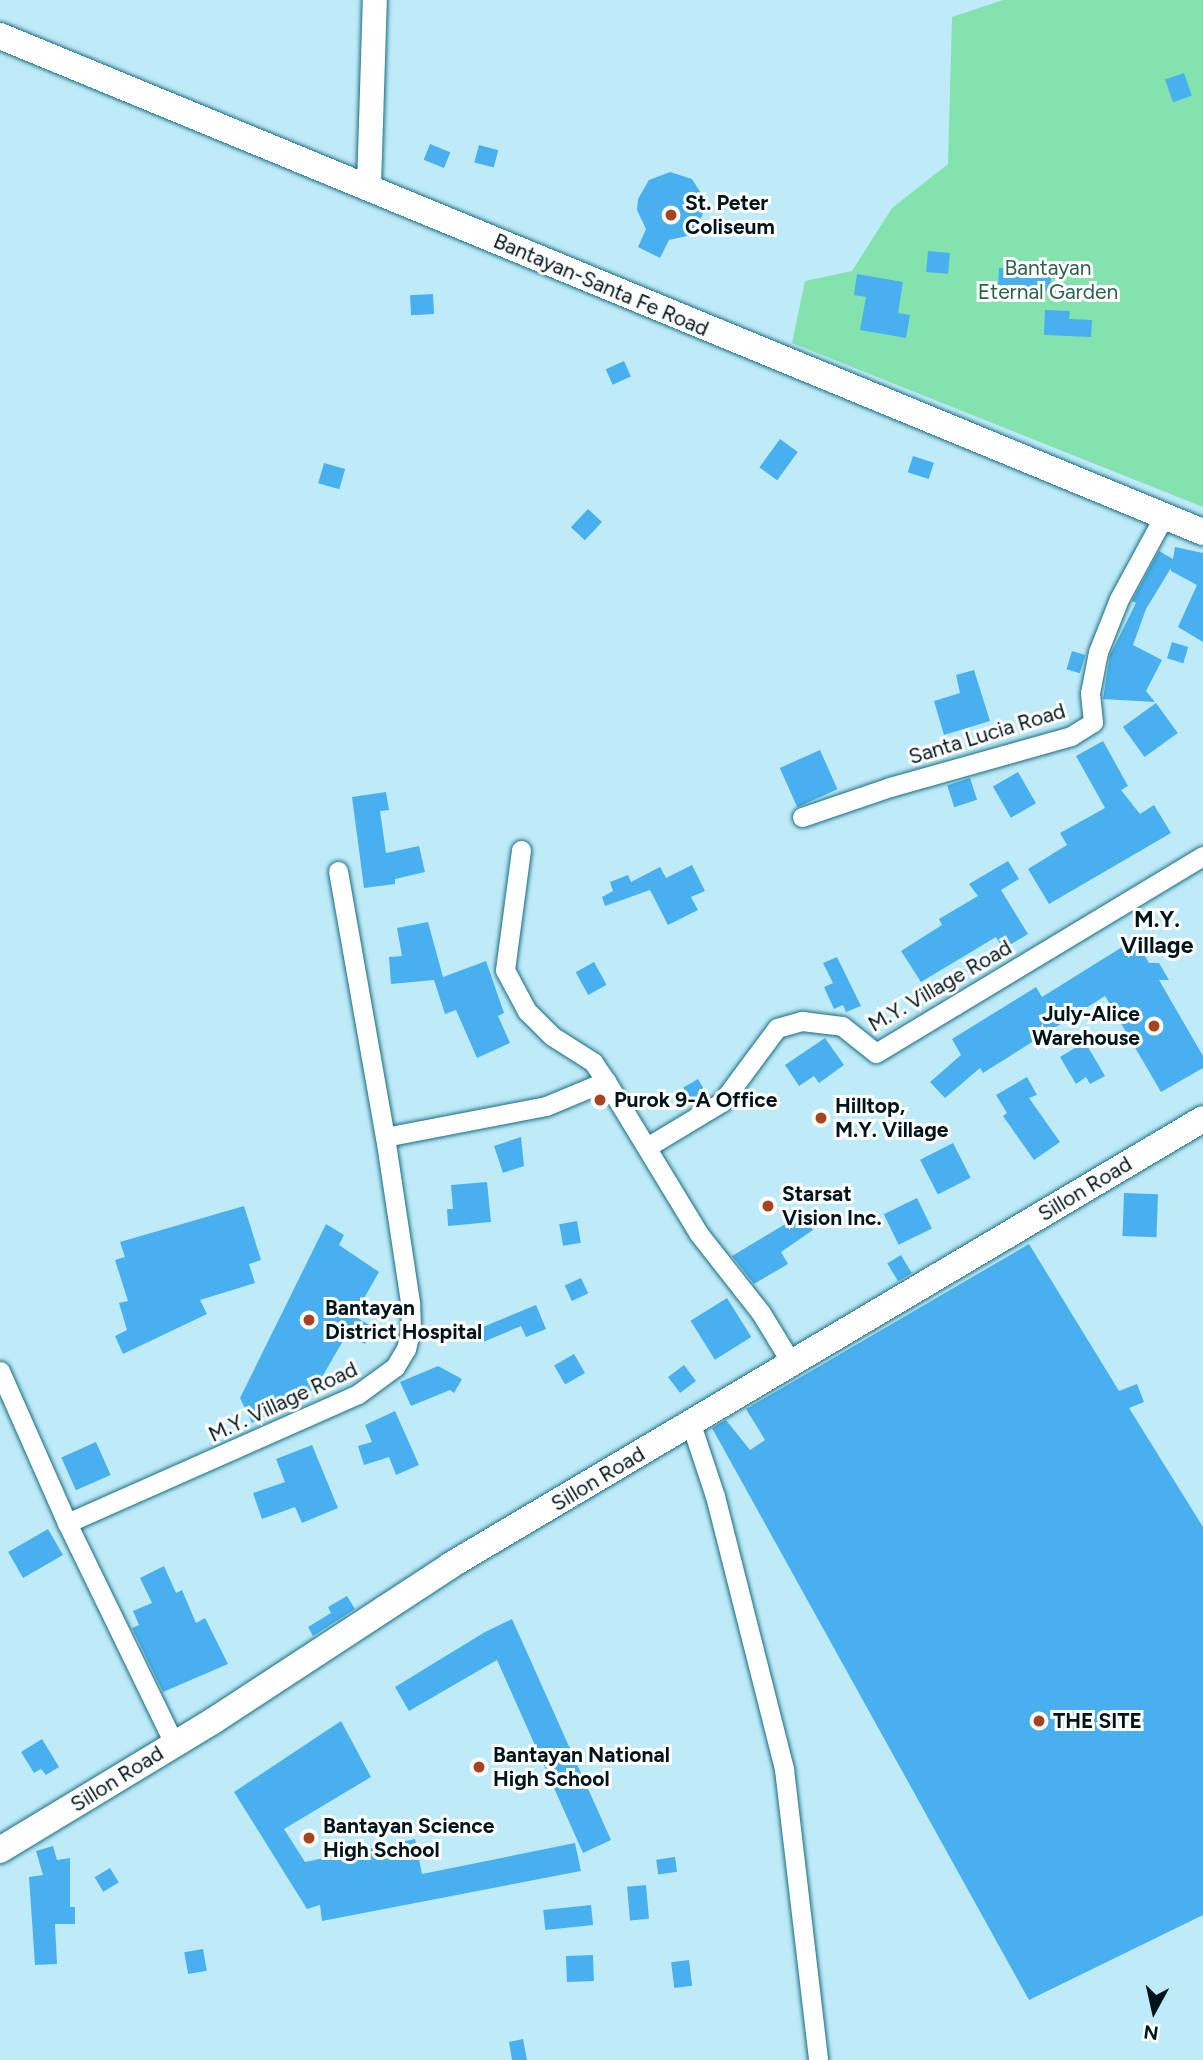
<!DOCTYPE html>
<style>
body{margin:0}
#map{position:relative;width:1203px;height:2060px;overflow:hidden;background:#bfebf9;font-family:Figtree,sans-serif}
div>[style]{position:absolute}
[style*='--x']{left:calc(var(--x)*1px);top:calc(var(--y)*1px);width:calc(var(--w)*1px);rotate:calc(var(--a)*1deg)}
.green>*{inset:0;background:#84e2ae}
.building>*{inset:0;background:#48b0ee;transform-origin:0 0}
.roads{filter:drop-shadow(0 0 2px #176d81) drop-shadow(0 0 2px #176d81)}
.minor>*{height:19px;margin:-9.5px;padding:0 9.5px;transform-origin:9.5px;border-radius:9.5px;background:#fff}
.tertiary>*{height:24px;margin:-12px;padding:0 12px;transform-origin:12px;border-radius:12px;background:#fff}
.secondary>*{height:26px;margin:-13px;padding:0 13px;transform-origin:13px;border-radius:13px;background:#fff}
.dots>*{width:19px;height:19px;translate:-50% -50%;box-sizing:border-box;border:4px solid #fff;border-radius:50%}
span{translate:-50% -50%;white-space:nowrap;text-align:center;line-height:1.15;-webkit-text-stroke:6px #fff;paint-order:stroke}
.poi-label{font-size:21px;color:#00151b;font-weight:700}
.left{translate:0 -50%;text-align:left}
.right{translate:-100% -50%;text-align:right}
.park-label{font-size:21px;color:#2a6346}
.street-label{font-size:21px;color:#00151b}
.neighbourhood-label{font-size:23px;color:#00151b;font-weight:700}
.north{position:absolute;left:1119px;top:1976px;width:70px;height:70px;-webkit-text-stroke:5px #fff;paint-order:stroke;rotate:188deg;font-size:19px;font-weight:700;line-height:28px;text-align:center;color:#00151b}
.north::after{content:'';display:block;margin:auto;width:24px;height:32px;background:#00151b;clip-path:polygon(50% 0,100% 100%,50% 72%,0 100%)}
</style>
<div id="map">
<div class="green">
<div style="clip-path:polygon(1003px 0,1203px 0,1203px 507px,792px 343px,805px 281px,852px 271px,892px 208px,948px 164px,952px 17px)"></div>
</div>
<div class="building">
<div style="left:1184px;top:73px;width:24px;height:20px;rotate:71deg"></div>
<div style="left:430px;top:144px;width:22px;height:17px;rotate:22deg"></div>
<div style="left:479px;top:145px;width:20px;height:18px;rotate:15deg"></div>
<div style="clip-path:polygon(670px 172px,692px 179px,704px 198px,705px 209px,696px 229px,687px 236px,669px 240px,660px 258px,638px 247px,646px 229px,637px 210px,638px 199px,649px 180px)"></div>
<div style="left:928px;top:251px;width:22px;height:21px;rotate:5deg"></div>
<div style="clip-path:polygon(999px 268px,1019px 268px,1019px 275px,1051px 276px,1051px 291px,998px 288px)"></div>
<div style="clip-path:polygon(857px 274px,903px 282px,898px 313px,910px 315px,906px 338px,860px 330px,866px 297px,854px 295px)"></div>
<div style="left:433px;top:294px;width:20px;height:23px;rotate:87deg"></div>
<div style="clip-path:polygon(1045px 310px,1070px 311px,1069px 319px,1092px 320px,1091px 337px,1044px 335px)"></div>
<div style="left:624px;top:361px;width:17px;height:20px;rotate:66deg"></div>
<div style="left:780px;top:439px;width:22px;height:35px;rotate:36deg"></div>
<div style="left:913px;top:456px;width:22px;height:17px;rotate:18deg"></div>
<div style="left:324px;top:463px;width:22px;height:21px;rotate:16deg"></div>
<div style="left:588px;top:509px;width:19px;height:25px;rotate:43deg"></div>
<div style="clip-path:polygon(1175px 547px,1203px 553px,1203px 642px,1178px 627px,1197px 585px,1171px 571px,1171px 568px,1146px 609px,1133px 645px,1162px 660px,1146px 691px,1155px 702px,1103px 699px,1110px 655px,1136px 603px,1132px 601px,1159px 551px,1173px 559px)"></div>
<div style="left:1172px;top:642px;width:17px;height:17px;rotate:17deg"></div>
<div style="left:1072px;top:651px;width:14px;height:19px;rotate:17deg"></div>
<div style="clip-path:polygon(974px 670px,990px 721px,944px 735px,934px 701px,960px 693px,956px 675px)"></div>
<div style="left:1156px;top:703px;width:37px;height:41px;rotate:54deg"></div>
<div style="clip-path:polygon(1103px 741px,1128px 786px,1121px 790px,1140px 814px,1154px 805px,1171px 833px,1049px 904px,1028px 869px,1067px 845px,1060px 833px,1105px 808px,1076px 756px)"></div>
<div style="left:820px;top:750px;width:43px;height:44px;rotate:66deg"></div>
<div style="left:1018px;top:772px;width:36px;height:29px;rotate:60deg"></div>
<div style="left:970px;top:778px;width:23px;height:24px;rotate:72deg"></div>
<div style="clip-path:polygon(386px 792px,389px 810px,380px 811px,386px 853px,419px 846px,425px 872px,395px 879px,395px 884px,364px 888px,352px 797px)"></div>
<div style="clip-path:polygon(1008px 861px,1019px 879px,1001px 890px,1028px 934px,1003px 949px,996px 937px,921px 982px,901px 951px,942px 925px,939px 919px,978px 896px,969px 884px)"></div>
<div style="clip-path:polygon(692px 865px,705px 891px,691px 897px,698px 910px,668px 925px,650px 890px,605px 906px,602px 897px,613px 891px,610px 882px,628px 875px,631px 882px,660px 867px,666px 878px)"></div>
<div style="clip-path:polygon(428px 922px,443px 977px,486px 961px,504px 1013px,498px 1016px,510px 1043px,477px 1058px,456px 1010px,445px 1014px,434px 980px,391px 984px,389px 957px,402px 956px,397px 928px)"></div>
<div style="clip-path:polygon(1135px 939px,1149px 963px,1159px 963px,1169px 980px,1159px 980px,1203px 1056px,1203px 1068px,1161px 1092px,1105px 996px,983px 1073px,980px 1068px,945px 1098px,930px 1082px,961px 1055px,952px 1039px,1036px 987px,1042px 997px)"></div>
<div style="clip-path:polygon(837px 957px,861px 1006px,846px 1012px,843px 1005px,834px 1009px,824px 987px,833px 983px,823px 963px)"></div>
<div style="left:594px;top:962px;width:26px;height:21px;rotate:61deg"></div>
<div style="clip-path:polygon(825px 1038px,844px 1065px,819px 1083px,814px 1076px,799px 1086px,785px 1065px)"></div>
<div style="clip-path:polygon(1085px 1042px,1105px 1076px,1090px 1084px,1086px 1077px,1076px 1084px,1060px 1057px)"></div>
<div style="clip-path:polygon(1027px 1077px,1037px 1095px,1029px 1098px,1060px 1142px,1034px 1160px,1003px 1116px,1007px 1113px,996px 1095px)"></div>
<div style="left:698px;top:1079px;width:20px;height:17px;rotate:60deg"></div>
<div style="clip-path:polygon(521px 1137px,524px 1166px,503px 1173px,494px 1146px)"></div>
<div style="left:953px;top:1143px;width:39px;height:37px;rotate:63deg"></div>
<div style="clip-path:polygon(487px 1182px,491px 1222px,448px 1226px,447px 1209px,453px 1209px,451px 1185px)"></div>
<div style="left:1124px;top:1193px;width:34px;height:43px;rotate:2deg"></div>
<div style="left:917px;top:1198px;width:34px;height:37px;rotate:64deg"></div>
<div style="clip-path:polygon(244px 1206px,261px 1260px,249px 1264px,255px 1283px,200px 1300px,207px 1314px,123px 1354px,115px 1336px,127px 1330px,119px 1303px,128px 1301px,115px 1260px,125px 1257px,120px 1242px)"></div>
<div style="clip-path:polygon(802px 1214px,813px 1230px,781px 1252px,788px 1264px,754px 1284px,732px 1256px)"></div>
<div style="left:577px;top:1221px;width:22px;height:18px;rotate:80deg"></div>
<div style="clip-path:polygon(326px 1224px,344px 1235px,339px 1245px,379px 1272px,354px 1316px,373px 1327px,365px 1344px,347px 1334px,318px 1384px,306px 1396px,252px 1423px,240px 1398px)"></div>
<div style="clip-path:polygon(1029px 1244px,1119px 1391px,1137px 1384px,1144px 1402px,1129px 1408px,1203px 1527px,1203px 1915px,1029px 2000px,712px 1428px,726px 1420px,750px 1450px,765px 1440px,746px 1409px)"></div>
<div style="left:901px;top:1255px;width:21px;height:16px;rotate:59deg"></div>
<div style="left:581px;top:1278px;width:17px;height:18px;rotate:65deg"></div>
<div style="left:727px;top:1298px;width:46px;height:43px;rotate:58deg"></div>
<div style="clip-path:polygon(536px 1305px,546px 1329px,526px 1337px,521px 1326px,483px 1342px,478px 1329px)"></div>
<div style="left:574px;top:1354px;width:22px;height:23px;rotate:60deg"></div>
<div style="left:684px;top:1365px;width:20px;height:20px;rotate:53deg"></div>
<div style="clip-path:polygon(438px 1366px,462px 1379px,454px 1393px,450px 1390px,411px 1406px,400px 1382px)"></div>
<div style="clip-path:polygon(395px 1411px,419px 1465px,396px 1475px,389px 1457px,364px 1465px,358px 1446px,372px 1442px,365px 1425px)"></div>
<div style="left:96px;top:1442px;width:36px;height:38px;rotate:66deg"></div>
<div style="clip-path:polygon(312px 1445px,338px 1508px,302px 1523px,295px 1507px,262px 1519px,253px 1493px,285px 1482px,276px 1459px)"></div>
<div style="left:48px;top:1529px;width:30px;height:46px;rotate:60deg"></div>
<div style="clip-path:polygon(164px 1566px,176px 1593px,182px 1590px,196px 1623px,205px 1618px,228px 1664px,163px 1692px,132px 1628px,139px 1625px,133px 1611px,152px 1603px,140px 1578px)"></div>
<div style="clip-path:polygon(347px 1596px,355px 1609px,313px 1636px,308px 1627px,331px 1613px,328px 1607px)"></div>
<div style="clip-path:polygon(512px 1619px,611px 1840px,583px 1853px,497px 1660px,409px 1711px,395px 1687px,485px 1632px)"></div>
<div style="clip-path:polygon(341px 1721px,371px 1777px,284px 1829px,305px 1862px,415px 1839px,422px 1874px,575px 1843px,581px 1871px,322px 1921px,320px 1905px,307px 1909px,234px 1792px)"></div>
<div style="clip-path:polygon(42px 1739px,59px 1767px,46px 1775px,41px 1769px,34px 1773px,21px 1752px)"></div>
<div style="clip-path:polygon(53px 1846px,57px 1860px,70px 1858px,70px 1907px,75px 1907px,75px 1924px,55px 1924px,57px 1964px,35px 1965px,29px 1877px,43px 1875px,36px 1851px)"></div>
<div style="left:675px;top:1857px;width:15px;height:19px;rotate:82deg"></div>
<div style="left:110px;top:1868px;width:17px;height:18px;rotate:59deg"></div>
<div style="left:646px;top:1885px;width:34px;height:19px;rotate:85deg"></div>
<div style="left:591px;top:1905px;width:20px;height:48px;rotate:84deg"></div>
<div style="left:203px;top:1949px;width:22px;height:19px;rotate:80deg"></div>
<div style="left:593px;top:1955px;width:26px;height:27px;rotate:88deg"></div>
<div style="left:689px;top:1960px;width:26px;height:18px;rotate:83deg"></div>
<div style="clip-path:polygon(523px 2039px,527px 2060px,512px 2060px,509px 2042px)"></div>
</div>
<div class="roads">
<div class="minor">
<div style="--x:802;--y:817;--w:93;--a:-18.8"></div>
<div style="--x:890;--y:787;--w:188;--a:-15.7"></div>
<div style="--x:1071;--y:736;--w:26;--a:-32"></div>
<div style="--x:1093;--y:722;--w:29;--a:-96"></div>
<div style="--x:1090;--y:693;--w:42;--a:-79"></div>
<div style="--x:1098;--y:652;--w:57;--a:-68.4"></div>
<div style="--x:1119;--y:599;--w:94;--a:-61.5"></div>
<div style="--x:521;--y:850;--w:121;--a:97.6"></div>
<div style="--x:505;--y:970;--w:47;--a:61.8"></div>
<div style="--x:527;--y:1011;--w:35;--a:45"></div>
<div style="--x:552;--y:1036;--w:49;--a:32.4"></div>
<div style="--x:593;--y:1062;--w:23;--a:56"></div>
<div style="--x:338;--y:871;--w:270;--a:80"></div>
<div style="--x:647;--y:1147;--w:87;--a:-31"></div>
<div style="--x:722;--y:1102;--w:92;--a:-53.4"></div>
<div style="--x:777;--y:1028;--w:26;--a:-16"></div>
<div style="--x:802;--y:1021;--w:40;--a:7.1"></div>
<div style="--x:842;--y:1026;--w:43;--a:38.5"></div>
<div style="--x:876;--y:1053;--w:382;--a:-31.1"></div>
<div style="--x:0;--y:1371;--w:166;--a:66.2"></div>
<div style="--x:67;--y:1523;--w:245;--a:64.1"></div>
<div style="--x:691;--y:1424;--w:76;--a:71.6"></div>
<div style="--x:715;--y:1496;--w:282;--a:75.8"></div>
<div style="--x:784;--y:1769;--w:293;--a:83.3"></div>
<div style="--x:67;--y:1523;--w:318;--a:-23.9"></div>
<div style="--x:358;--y:1394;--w:46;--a:-36.1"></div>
<div style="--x:395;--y:1367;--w:21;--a:-59"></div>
<div style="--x:406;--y:1349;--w:22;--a:-77"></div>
<div style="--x:411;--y:1328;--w:26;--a:-92"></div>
<div style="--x:410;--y:1302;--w:167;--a:-98.6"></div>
<div style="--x:385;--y:1137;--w:164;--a:-10.9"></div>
<div style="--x:546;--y:1106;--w:65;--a:-22.6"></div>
<div style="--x:606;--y:1081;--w:179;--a:58.7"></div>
<div style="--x:699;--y:1234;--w:100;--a:51.9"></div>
<div style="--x:761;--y:1313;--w:60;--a:58.7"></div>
</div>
<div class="tertiary">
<div style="--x:369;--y:186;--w:186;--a:-88.2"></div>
</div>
<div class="secondary">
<div style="--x:0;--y:36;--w:1301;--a:22.41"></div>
<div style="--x:0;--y:1850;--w:249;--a:-31.2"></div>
<div style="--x:213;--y:1721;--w:285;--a:-33.2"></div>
<div style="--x:451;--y:1565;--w:874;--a:-30.67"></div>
</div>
</div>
<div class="dots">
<div style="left:671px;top:215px;background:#a9421e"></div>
<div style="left:1154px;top:1026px;background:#a9421e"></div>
<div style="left:600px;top:1100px;background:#a9421e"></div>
<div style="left:821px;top:1118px;background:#a9421e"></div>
<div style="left:768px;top:1206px;background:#a9421e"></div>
<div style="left:309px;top:1320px;background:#a9421e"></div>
<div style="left:1039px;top:1721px;background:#a9421e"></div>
<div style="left:479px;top:1767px;background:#a9421e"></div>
<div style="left:309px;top:1838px;background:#a9421e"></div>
</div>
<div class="poi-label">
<span class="left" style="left:685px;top:215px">St. Peter<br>Coliseum</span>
<span class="right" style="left:1140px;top:1026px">July-Alice<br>Warehouse</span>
<span class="left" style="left:614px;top:1100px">Purok 9-A Office</span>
<span class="left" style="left:835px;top:1118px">Hilltop,<br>M.Y. Village</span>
<span class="left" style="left:782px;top:1206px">Starsat<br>Vision Inc.</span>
<span class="left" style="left:325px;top:1320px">Bantayan<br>District Hospital</span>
<span class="left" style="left:1053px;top:1721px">THE SITE</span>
<span class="left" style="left:493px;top:1767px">Bantayan National<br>High School</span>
<span class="left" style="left:323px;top:1838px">Bantayan Science<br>High School</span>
</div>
<div class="park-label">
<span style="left:1048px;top:280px">Bantayan<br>Eternal Garden</span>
</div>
<div class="street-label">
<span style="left:601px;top:285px;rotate:23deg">Bantayan-Santa Fe Road</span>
<span style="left:987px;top:734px;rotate:-17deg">Santa Lucia Road</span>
<span style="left:940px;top:986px;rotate:-30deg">M.Y. Village Road</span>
<span style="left:1085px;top:1189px;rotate:-31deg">Sillon Road</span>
<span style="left:283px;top:1402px;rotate:-25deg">M.Y. Village Road</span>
<span style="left:598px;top:1479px;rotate:-31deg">Sillon Road</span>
<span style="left:117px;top:1779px;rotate:-32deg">Sillon Road</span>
</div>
<div class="neighbourhood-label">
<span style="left:1157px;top:932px">M.Y.<br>Village</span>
</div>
<div class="north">N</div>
</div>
